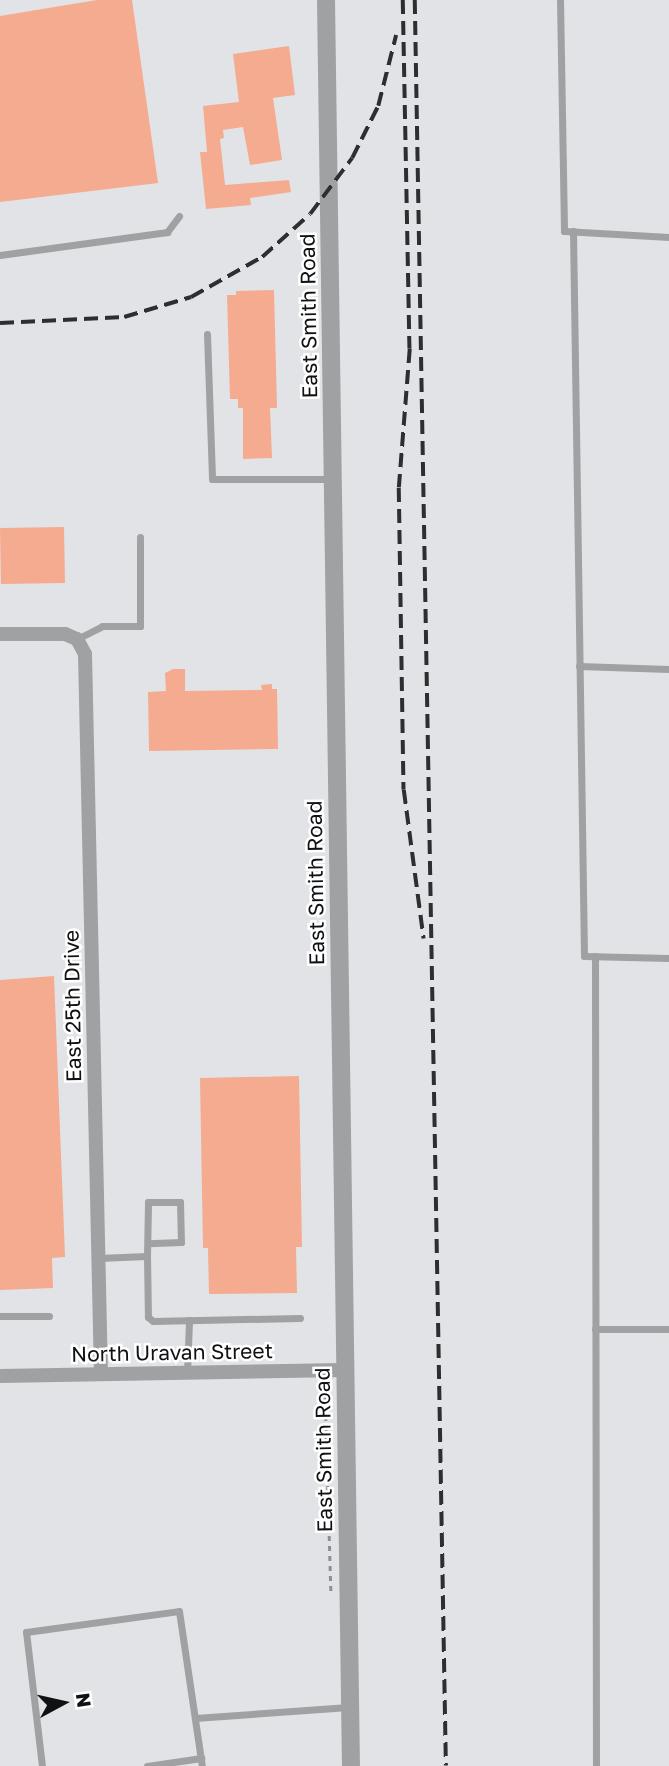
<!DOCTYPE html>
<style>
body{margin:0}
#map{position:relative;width:669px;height:1766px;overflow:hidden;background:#e1e3e6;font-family:"Golos Text",sans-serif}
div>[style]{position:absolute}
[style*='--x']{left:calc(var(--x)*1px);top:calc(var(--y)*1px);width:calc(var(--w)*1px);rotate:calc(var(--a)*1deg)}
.building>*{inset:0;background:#f4ab8f;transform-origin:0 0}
.path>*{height:2.5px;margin-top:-1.25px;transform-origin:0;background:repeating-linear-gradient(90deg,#8d8f91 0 5px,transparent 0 10px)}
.service>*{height:7px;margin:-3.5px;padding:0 3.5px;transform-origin:3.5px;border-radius:3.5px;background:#a0a1a2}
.minor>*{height:14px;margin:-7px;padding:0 7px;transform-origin:7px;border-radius:7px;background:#a0a1a2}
.tertiary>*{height:18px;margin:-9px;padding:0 9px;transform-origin:9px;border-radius:9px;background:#a0a1a2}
.rail>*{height:3.5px;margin-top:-1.75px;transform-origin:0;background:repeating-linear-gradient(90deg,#2d2e2f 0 14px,transparent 0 21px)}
span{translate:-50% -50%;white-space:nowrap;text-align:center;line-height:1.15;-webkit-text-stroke:5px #fff;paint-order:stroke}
.street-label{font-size:21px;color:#101112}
.north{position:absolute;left:28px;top:1668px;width:70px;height:70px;-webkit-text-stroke:5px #fff;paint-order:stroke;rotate:82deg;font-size:19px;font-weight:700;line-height:28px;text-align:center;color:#101112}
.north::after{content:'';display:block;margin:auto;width:24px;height:32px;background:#101112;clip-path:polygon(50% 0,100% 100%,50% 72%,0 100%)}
</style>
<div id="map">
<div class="building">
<div style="clip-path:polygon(97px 0,132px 0,158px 183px,0 202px,0 16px)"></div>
<div style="clip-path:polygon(289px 46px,295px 95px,273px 98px,282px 160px,250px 165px,243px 127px,223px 130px,224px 138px,220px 139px,225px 185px,289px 180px,291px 192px,250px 198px,251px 205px,206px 209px,200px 152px,207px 152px,203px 106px,239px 102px,233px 54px)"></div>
<div style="clip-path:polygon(274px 290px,277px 408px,270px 408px,272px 458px,243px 459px,243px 408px,238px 408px,238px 399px,230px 399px,227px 295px,236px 295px,236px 291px)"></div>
<div style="left:64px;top:527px;width:56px;height:64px;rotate:89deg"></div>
<div style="clip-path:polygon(173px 669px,185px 669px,185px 691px,262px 690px,261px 685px,272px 684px,272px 689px,277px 689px,278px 749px,149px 751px,148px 692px,166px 691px,165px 673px)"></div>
<div style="clip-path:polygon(54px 976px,65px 1257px,52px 1258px,53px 1288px,0 1290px,0 980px)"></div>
<div style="clip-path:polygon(299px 1076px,302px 1247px,296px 1247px,297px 1293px,209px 1294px,208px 1248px,203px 1248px,200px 1078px)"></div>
</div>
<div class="path">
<div style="--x:325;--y:1386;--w:205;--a:88.3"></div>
</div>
<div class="service">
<div style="--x:560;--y:0;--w:231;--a:89"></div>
<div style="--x:564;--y:231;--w:105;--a:3.3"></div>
<div style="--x:573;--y:231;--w:725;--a:89.13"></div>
<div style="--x:584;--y:956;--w:85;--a:1.3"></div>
<div style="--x:0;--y:255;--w:169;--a:-7.8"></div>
<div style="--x:167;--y:232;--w:20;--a:-53"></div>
<div style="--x:207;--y:334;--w:145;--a:88"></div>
<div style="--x:212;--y:479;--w:121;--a:0"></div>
<div style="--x:77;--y:639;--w:28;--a:-27"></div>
<div style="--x:102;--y:626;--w:38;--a:0"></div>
<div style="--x:140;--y:626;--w:89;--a:-90"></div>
<div style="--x:579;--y:666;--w:90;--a:1.9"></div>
<div style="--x:595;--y:956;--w:810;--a:89.93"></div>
<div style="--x:147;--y:1256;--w:61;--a:89.1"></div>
<div style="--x:148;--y:1317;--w:6;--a:39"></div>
<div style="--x:153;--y:1321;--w:147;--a:-1.2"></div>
<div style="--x:98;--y:1258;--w:49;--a:-2.3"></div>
<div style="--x:147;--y:1256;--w:54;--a:-88.9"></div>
<div style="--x:148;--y:1202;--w:32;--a:0"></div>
<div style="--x:180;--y:1202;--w:40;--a:88.6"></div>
<div style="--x:181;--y:1242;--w:33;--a:178"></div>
<div style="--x:0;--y:1316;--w:49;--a:0"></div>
<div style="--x:595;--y:1329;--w:74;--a:0"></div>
<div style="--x:187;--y:1373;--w:53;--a:-87.8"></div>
<div style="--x:195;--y:1718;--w:154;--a:-4.1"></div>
<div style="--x:42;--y:1766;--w:135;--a:-96.8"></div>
<div style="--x:26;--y:1632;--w:154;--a:-7.8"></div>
<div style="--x:179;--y:1611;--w:157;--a:81.6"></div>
<div style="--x:147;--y:1766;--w:55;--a:-8.4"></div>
</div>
<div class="minor">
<div style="--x:0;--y:634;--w:65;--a:0"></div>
<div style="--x:65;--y:634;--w:13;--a:23"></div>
<div style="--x:77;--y:639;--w:17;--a:62"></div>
<div style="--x:85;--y:654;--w:720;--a:88.73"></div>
<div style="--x:0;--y:1376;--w:344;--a:-1"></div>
</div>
<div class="tertiary">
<div style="--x:326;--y:0;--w:1766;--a:89.19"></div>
</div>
<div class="rail">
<div style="--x:403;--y:0;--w:349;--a:88.9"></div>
<div style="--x:410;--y:349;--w:139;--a:94.5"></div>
<div style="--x:399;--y:488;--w:302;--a:89.1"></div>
<div style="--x:404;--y:790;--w:150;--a:82.4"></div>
<div style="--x:415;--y:0;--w:1766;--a:88.99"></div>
<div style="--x:0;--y:323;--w:124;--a:-2.8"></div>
<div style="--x:124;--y:317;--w:70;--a:-16.6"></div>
<div style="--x:191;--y:297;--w:81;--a:-29.4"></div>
<div style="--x:262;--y:257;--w:64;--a:-41.9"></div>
<div style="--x:310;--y:214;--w:70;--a:-53.1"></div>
<div style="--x:352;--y:158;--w:58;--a:-63.4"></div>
<div style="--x:378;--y:106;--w:73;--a:-75.8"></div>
</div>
<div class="street-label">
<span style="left:308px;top:316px;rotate:-91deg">East Smith Road</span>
<span style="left:315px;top:883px;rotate:-91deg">East Smith Road</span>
<span style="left:72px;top:1006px;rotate:-91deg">East 25th Drive</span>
<span style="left:172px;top:1352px;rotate:-1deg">North Uravan Street</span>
<span style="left:323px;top:1450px;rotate:-91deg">East Smith Road</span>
</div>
<div class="north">N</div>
</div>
